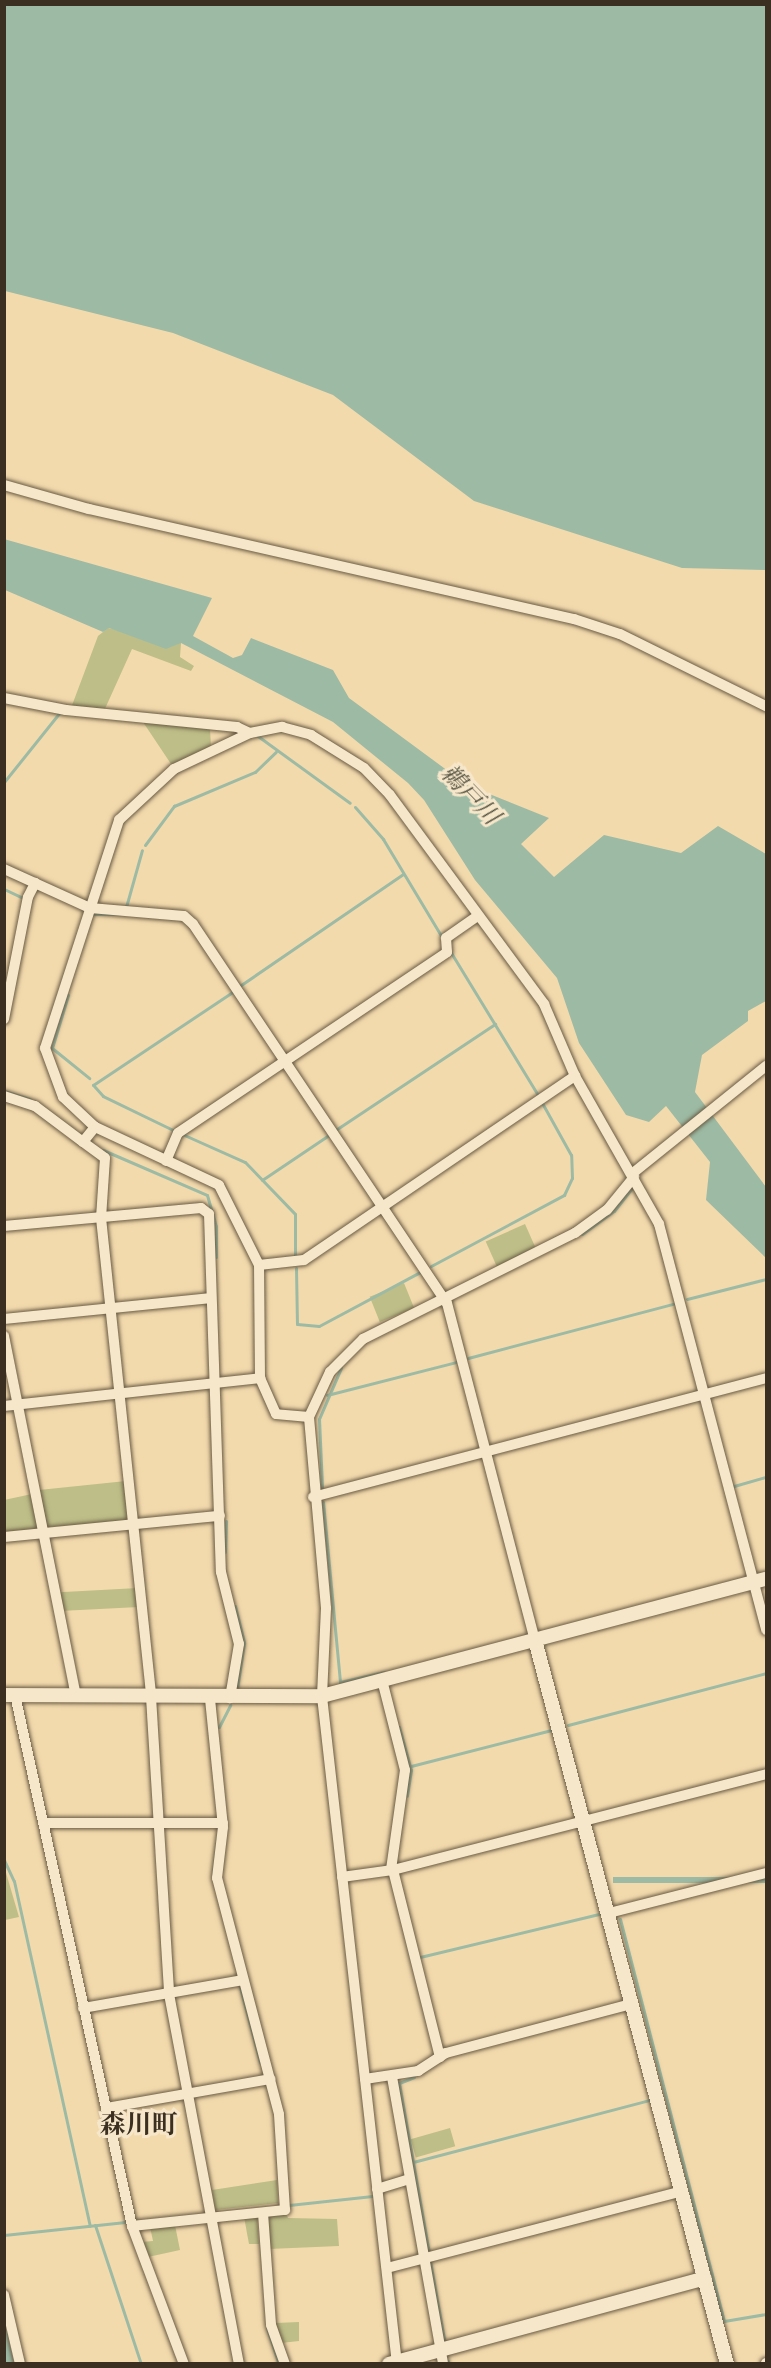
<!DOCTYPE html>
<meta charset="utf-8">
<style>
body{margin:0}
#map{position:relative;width:771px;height:2368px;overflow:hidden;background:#f3daad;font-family:Alegreya,"Noto Serif JP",serif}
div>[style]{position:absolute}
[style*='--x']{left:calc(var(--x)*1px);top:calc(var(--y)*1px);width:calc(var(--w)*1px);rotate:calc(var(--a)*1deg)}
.green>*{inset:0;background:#bebe88;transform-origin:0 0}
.water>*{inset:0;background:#9dbba4;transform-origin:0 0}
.stream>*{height:3px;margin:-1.5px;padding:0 1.5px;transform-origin:1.5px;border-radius:1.5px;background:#9dbba4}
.roads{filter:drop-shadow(0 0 2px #685a43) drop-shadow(0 0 2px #685a43)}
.minor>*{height:10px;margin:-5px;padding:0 5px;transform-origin:5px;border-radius:5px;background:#f7e7ca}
.tertiary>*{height:14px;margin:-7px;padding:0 7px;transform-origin:7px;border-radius:7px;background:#f7e7ca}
span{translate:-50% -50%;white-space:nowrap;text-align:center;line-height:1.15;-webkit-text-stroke:6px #f7e7ca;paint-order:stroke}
.water-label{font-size:24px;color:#535241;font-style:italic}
.quarter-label{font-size:26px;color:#3a2f20;font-weight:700}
.frame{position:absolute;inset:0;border:6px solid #3a2f20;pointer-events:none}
</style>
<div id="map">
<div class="green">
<div style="clip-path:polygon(108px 628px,181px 643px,180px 657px,194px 666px,191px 671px,132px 649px,104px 711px,71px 708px,98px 636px)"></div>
<div style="clip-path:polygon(143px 722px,210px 728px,211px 748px,173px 767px)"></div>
<div style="left:525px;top:1224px;width:27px;height:43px;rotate:66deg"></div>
<div style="left:404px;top:1283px;width:27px;height:37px;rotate:68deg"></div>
<div style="clip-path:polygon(126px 1481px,127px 1522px,46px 1527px,39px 1490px)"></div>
<div style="clip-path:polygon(32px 1494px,40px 1528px,5px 1534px,4px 1500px)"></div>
<div style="left:138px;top:1588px;width:19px;height:79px;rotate:87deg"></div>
<div style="clip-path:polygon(4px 1866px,19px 1917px,5px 1920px,4px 1920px)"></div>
<div style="left:450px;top:2128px;width:19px;height:41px;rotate:74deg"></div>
<div style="clip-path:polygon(277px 2180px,278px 2203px,215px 2210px,212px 2190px)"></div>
<div style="clip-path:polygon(286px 2213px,288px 2218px,337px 2219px,339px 2246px,269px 2249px,267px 2215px)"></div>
<div style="clip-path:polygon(257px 2216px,259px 2244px,249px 2244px,244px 2217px)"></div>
<div style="clip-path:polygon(175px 2225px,180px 2250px,148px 2257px,142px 2242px,153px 2241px,150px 2227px)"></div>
<div style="clip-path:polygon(299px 2322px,299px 2341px,281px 2343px,276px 2323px)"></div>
</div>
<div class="water">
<div style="clip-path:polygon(5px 4px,766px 5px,766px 570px,682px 568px,474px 501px,333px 395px,173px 333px,5px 291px)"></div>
<div style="clip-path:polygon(4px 539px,212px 598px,193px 636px,233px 658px,242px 655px,251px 638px,333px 670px,349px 698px,467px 785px,549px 818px,521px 844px,554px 877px,604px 835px,681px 853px,718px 826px,766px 854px,766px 1001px,748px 1011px,748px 1021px,702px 1055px,695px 1092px,766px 1187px,766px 1258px,706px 1200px,710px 1162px,666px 1106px,649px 1122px,626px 1115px,579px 1043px,557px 978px,475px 880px,424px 800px,408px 783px,333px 722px,181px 643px,166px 649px,109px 628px,103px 632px,5px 590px)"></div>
<div style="left:766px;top:1877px;width:6px;height:153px;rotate:90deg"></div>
<div style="clip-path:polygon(5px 2323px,14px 2363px,5px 2363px)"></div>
</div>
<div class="stream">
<div style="--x:255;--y:734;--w:117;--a:36"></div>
<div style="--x:4;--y:782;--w:90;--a:-51.3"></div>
<div style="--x:355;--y:807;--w:43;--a:48.8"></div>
<div style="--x:383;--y:839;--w:114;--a:59"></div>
<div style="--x:145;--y:845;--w:49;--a:-53.4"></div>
<div style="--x:174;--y:806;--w:88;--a:-22.8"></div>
<div style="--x:255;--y:772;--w:29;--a:-44"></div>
<div style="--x:4;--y:889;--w:19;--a:25"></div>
<div style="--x:126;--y:907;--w:59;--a:-74.3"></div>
<div style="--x:92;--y:914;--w:31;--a:0"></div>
<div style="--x:450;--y:951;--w:169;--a:58.6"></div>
<div style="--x:241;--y:985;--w:196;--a:-34.4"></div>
<div style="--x:68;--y:995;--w:55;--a:106.8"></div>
<div style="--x:52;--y:1048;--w:48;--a:39"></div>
<div style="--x:4;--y:1091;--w:27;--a:17"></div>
<div style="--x:337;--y:1129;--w:190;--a:-33.6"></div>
<div style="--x:175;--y:1131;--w:80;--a:-154.1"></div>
<div style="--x:103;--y:1096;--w:15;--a:-132"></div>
<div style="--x:93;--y:1085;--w:169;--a:-33.7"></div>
<div style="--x:182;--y:1134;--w:69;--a:24"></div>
<div style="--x:245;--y:1162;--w:72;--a:46.1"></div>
<div style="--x:295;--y:1214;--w:45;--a:90"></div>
<div style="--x:103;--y:1150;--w:113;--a:23.4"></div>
<div style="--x:207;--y:1195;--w:32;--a:74"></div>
<div style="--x:216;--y:1226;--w:31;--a:90"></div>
<div style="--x:262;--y:1180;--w:81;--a:-33.9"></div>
<div style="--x:582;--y:1234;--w:39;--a:-36"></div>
<div style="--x:614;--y:1211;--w:29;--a:-52"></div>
<div style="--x:431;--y:1266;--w:151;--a:-28.1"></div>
<div style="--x:564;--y:1195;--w:19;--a:-65"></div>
<div style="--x:572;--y:1178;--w:23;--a:-92"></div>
<div style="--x:571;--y:1155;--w:60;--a:-119.1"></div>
<div style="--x:296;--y:1268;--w:56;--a:89"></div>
<div style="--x:297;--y:1324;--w:22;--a:5"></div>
<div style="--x:319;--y:1326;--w:117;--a:-28.1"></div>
<div style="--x:687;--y:1299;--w:81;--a:-14.2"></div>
<div style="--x:468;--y:1358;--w:212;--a:-14.8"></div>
<div style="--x:327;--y:1395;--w:133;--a:-14.3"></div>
<div style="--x:734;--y:1486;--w:33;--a:-16"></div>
<div style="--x:322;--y:1487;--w:68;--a:-92.5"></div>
<div style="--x:319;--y:1419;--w:56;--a:-66.7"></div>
<div style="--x:323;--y:1502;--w:181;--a:84.6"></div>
<div style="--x:340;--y:1682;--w:45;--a:-12.8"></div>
<div style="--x:225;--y:1552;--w:31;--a:-88"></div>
<div style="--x:235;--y:1606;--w:38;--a:76"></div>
<div style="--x:244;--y:1643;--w:47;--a:98.7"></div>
<div style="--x:568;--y:1725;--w:205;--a:-14.7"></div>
<div style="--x:219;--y:1727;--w:25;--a:-63"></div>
<div style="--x:399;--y:1727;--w:45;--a:74.4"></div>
<div style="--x:411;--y:1770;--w:26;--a:99"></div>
<div style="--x:411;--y:1766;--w:145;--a:-14.4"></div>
<div style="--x:4;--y:1860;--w:23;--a:65"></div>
<div style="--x:14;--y:1881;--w:353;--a:77.6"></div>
<div style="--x:213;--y:1874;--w:35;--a:-83"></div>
<div style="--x:620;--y:1919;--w:415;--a:75.5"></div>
<div style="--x:724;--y:2321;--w:43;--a:-9.5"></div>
<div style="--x:420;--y:1957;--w:184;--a:-13.5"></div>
<div style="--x:240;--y:1987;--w:78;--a:75.1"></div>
<div style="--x:414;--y:2077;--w:16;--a:158"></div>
<div style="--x:399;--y:2083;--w:174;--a:80"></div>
<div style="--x:413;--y:2162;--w:244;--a:-14.7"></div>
<div style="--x:289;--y:2205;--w:84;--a:-6.1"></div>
<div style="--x:95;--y:2225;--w:146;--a:71.7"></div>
<div style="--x:4;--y:2235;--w:122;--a:-6.1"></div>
<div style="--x:430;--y:2261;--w:79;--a:79.8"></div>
<div style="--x:267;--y:2328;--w:38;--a:72"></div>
<div style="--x:448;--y:2361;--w:3;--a:90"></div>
</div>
<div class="roads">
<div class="minor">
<div style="--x:4;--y:485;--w:88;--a:15.8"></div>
<div style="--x:89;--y:509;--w:497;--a:12.8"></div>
<div style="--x:574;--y:619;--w:48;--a:18.1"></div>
<div style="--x:620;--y:634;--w:163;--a:26.3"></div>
<div style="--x:4;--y:698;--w:63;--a:11"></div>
<div style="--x:66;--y:710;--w:172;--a:5.7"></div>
<div style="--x:237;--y:727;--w:14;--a:25"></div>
<div style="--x:4;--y:869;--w:94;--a:24.4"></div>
<div style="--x:90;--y:908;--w:94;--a:4.9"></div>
<div style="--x:184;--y:916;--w:12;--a:42"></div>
<div style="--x:193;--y:924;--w:456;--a:56.2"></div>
<div style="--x:447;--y:1303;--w:348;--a:75.4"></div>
<div style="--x:4;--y:1019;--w:124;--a:-78.9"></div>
<div style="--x:28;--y:897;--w:16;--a:-63"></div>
<div style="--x:4;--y:1096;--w:33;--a:18"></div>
<div style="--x:35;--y:1106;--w:60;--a:36.9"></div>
<div style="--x:95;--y:1127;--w:19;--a:129"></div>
<div style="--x:83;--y:1142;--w:27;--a:36"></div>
<div style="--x:105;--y:1158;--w:60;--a:93.8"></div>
<div style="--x:101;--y:1218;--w:482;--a:84"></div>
<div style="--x:151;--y:1697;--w:298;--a:86.5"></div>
<div style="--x:169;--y:1994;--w:377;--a:79.3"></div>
<div style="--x:166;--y:1161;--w:30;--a:-67"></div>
<div style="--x:178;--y:1133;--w:324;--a:-33.9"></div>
<div style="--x:447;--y:952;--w:14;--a:-94"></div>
<div style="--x:446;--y:938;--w:35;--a:-35"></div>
<div style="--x:633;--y:1173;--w:171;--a:-38.8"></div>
<div style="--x:4;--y:1226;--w:198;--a:-5.2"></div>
<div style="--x:201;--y:1208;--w:10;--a:37"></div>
<div style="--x:209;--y:1214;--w:358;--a:88.1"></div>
<div style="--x:221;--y:1572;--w:74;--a:76"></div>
<div style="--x:239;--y:1644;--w:55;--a:99.5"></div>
<div style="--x:259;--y:1265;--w:45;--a:-6.3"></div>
<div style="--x:304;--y:1260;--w:328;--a:-34.2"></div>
<div style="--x:4;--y:1319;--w:206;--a:-5.8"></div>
<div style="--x:4;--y:1336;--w:367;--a:78.7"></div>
<div style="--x:4;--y:1406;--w:258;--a:-6.2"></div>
<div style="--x:309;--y:1417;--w:33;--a:-175"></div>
<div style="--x:276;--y:1414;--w:39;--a:-114"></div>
<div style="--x:260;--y:1378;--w:113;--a:-90.5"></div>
<div style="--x:259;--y:1265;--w:89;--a:-116.6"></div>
<div style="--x:219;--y:1185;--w:137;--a:-154.9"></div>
<div style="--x:95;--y:1127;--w:44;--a:-136.8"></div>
<div style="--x:63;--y:1097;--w:52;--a:-110.2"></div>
<div style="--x:45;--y:1048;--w:240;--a:-72"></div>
<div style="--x:119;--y:820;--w:75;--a:-42.8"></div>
<div style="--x:174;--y:769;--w:84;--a:-25.3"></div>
<div style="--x:250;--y:733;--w:33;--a:-11"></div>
<div style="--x:282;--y:727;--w:30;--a:15"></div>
<div style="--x:311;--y:735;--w:62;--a:31.9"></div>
<div style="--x:364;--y:768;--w:37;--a:46"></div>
<div style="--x:390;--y:795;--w:260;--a:53.6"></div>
<div style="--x:544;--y:1004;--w:78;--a:66.7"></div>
<div style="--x:575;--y:1076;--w:170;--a:60.4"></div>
<div style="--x:659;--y:1224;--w:420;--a:75.2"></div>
<div style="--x:313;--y:1497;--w:468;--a:-14.7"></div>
<div style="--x:4;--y:1537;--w:217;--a:-5.6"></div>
<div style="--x:382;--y:1680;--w:93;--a:75.7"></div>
<div style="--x:405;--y:1770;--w:101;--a:98"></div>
<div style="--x:15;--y:1695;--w:544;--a:77.57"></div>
<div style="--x:132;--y:2226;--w:147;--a:69.4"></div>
<div style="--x:44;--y:1823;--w:179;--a:0"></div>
<div style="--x:393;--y:1870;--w:193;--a:75.9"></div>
<div style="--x:342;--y:1877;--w:51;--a:-7.8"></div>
<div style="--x:393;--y:1870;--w:385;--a:-14.4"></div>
<div style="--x:609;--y:1913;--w:162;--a:-14.3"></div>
<div style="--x:83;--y:2008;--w:162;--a:-9.9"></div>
<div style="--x:392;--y:2077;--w:291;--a:79.9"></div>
<div style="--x:365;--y:2079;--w:54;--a:-8.6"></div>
<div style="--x:418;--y:2071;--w:33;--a:-33"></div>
<div style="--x:446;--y:2053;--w:192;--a:-14.8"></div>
<div style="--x:106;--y:2108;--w:167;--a:-10"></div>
<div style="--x:377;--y:2189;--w:34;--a:-17"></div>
<div style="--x:263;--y:2213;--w:112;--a:85.9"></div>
<div style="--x:271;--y:2325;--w:41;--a:70.3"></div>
<div style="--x:132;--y:2226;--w:154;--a:-6"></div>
<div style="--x:285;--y:2210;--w:96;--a:-93.6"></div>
<div style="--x:279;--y:2114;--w:244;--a:-104.7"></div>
<div style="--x:217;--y:1878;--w:51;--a:-83.3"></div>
<div style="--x:223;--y:1827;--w:130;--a:-95.8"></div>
<div style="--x:387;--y:2268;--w:305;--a:-14.6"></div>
<div style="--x:4;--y:2295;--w:71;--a:76.9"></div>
<div style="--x:397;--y:2364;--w:672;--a:-96.41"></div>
<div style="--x:322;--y:1696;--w:88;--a:-87.4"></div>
<div style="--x:326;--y:1608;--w:192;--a:-95.1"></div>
<div style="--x:309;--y:1417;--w:50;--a:-65"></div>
<div style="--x:330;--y:1372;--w:47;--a:-45"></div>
<div style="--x:363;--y:1339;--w:237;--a:-26.6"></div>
<div style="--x:575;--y:1233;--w:39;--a:-36"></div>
<div style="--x:607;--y:1210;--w:43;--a:-50.7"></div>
<div style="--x:766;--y:2364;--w:1;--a:-90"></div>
</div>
<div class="tertiary">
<div style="--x:535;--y:1640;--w:749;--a:75.15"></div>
<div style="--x:4;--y:1695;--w:318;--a:0.2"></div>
<div style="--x:322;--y:1696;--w:459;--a:-14.8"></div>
<div style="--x:389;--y:2364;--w:327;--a:-15.2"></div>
</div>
</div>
<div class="water-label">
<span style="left:470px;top:795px;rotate:46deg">鵜戸川</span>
</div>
<div class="quarter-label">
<span style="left:139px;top:2125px">森川町</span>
</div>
<div class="frame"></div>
</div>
